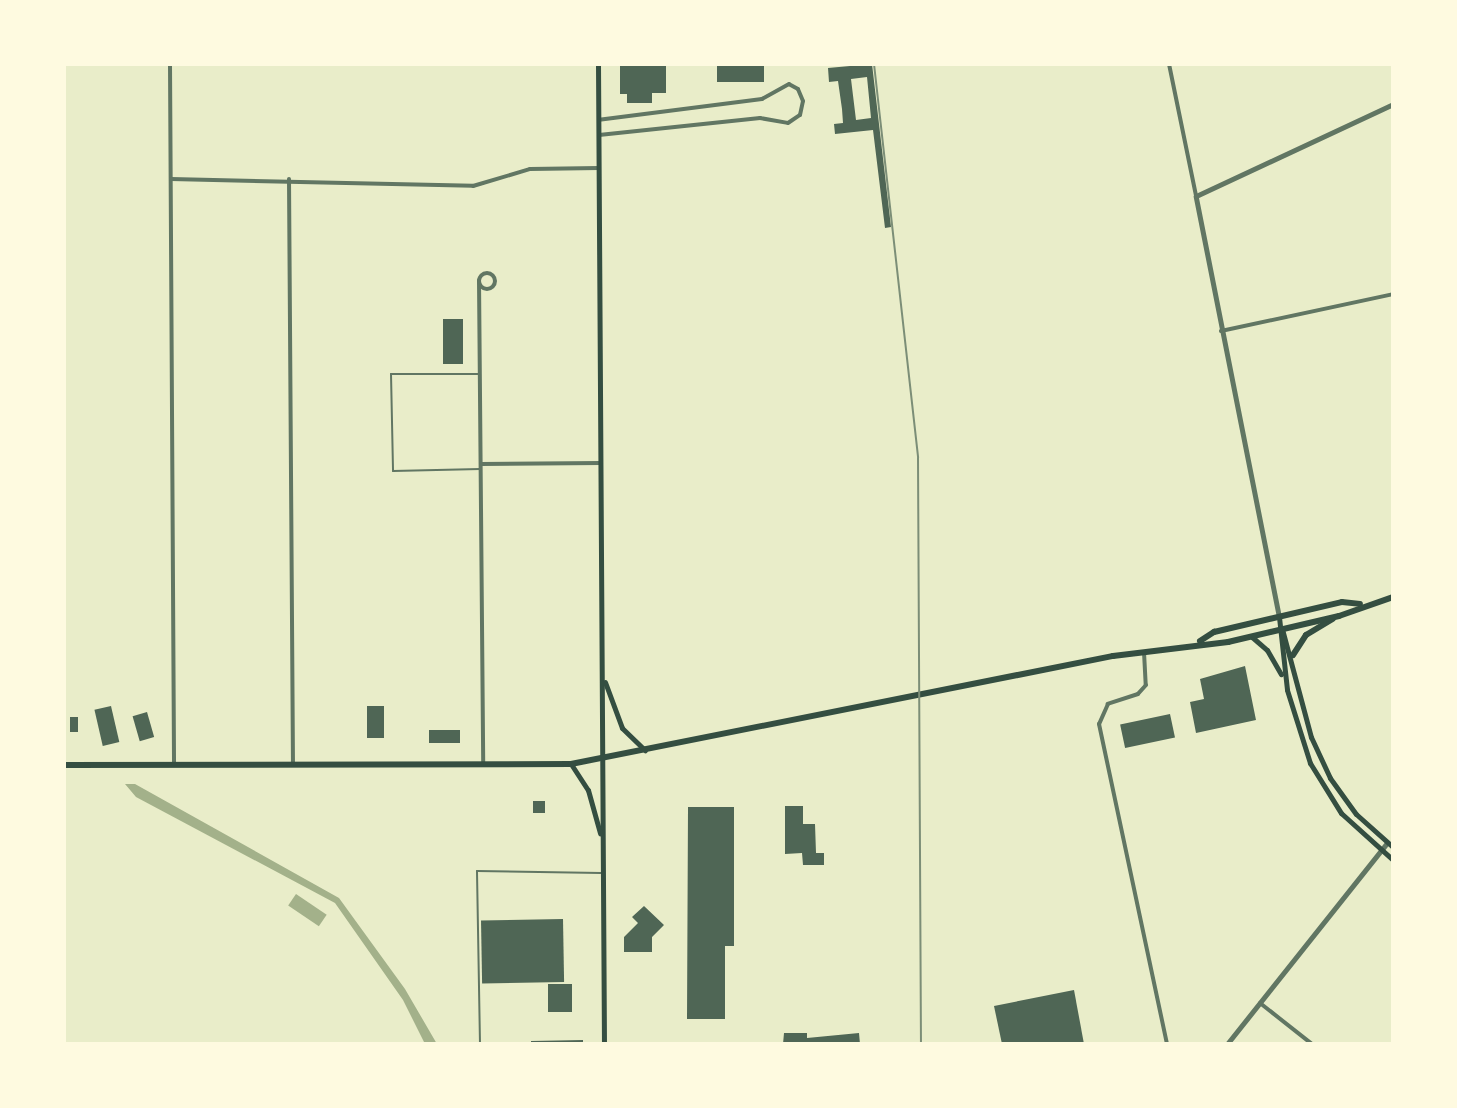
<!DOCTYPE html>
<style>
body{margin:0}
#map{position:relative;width:1457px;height:1108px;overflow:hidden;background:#e9edc9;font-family:Commissioner,sans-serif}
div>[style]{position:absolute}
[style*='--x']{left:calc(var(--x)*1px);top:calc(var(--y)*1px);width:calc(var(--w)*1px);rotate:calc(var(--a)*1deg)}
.water>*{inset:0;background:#a3b18a;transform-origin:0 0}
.building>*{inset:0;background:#4f6655;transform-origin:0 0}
.service>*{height:2px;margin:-1px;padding:0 1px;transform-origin:1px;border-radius:1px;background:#617663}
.minor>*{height:4px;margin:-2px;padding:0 2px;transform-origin:2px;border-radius:2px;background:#617663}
.minor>.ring{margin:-2px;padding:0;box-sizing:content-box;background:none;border:4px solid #617663;border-radius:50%}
.tertiary>*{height:5px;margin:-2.5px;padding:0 2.5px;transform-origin:2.5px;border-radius:2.5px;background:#617663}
.secondary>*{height:5px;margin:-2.5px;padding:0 2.5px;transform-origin:2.5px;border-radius:2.5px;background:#344e41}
.trunk>*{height:6px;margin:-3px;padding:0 3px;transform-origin:3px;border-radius:3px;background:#344e41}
.rail>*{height:2px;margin:-1px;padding:0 1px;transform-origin:1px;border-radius:1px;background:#7c8e77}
span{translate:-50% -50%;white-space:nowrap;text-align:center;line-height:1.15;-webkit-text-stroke:6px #fefae0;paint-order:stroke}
.frame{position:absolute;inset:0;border:66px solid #fefae0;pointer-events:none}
</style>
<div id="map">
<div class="water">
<div style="clip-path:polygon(125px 784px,135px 784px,339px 898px,405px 989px,437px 1044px,425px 1044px,403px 1000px,335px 903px,136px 797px)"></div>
<div style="left:296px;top:894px;width:37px;height:14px;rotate:34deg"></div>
</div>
<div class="building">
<div style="clip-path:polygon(620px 64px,666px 64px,666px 93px,652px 93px,652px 103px,627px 103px,627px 94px,620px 94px)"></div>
<div style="left:717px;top:64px;width:47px;height:18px"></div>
<div style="clip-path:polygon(evenodd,872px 64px,891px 227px,885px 228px,873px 130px,835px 134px,834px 124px,843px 123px,842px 109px,838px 81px,829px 82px,828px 68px,872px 64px,867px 77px,871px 118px,856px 120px,851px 79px,867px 77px)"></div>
<div style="left:463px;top:319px;width:45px;height:20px;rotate:90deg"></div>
<div style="clip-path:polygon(1245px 666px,1256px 720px,1196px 733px,1190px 702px,1204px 699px,1200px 679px)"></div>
<div style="left:111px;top:706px;width:37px;height:17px;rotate:77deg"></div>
<div style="left:367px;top:706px;width:17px;height:32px"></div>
<div style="left:147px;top:712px;width:26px;height:15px;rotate:74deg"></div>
<div style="left:1170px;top:714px;width:24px;height:51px;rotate:78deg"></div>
<div style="left:70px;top:717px;width:8px;height:15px"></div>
<div style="left:429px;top:730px;width:31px;height:13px"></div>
<div style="left:533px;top:801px;width:12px;height:12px"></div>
<div style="clip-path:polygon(785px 806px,803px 806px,803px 824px,815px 824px,816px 853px,824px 853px,824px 865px,803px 865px,802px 853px,785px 854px)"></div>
<div style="clip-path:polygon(688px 807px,734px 807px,734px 946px,725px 946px,725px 1019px,687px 1019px)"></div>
<div style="clip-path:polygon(644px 906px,664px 925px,652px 937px,652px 952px,624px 952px,624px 937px,638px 923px,632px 917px)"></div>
<div style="left:563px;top:919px;width:63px;height:82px;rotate:89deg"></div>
<div style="left:548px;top:984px;width:24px;height:28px"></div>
<div style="clip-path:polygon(1074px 990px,1084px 1044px,1002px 1044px,994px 1006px)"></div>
<div style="clip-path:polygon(784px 1033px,807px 1033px,807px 1038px,859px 1033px,860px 1044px,783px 1044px)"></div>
<div style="clip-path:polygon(583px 1040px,583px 1044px,531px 1044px,531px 1041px)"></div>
</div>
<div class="service">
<div style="--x:480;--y:374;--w:89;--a:180"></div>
<div style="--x:391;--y:374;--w:97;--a:88.8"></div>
<div style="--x:393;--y:471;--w:87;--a:-1.3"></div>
<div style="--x:480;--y:1044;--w:173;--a:-91"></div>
<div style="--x:477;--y:871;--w:124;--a:0.9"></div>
</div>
<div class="minor">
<div style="--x:170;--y:64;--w:701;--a:89.67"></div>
<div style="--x:1169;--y:64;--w:135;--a:78.4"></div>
<div style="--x:599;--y:135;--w:162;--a:-6"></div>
<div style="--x:760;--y:118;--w:28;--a:10"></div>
<div style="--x:788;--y:123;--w:14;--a:-34"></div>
<div style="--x:800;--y:115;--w:14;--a:-78"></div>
<div style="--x:803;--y:101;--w:13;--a:-113"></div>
<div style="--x:798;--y:89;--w:10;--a:-151"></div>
<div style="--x:789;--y:84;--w:31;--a:151"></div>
<div style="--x:762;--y:99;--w:164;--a:172.7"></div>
<div style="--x:171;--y:179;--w:302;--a:1.3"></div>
<div style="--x:473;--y:186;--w:59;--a:-16.6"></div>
<div style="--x:530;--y:169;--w:69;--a:-0.8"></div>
<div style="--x:289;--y:179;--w:585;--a:89.61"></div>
<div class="ring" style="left:479px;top:273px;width:12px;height:12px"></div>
<div style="--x:479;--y:280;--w:483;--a:89.5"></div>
<div style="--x:1221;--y:331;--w:176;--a:-12.1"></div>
<div style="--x:481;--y:464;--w:120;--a:-0.5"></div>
<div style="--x:1144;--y:652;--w:33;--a:87"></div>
<div style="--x:1146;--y:685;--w:12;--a:132"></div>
<div style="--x:1138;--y:694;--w:32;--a:162"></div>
<div style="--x:1108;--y:704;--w:22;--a:114"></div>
<div style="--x:1099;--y:724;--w:327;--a:78"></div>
<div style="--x:1260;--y:1003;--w:66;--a:38.3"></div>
</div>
<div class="tertiary">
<div style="--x:1279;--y:617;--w:429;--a:-101.2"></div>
<div style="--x:1196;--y:196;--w:217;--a:-25"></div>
<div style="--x:1227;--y:1044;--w:257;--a:-51.5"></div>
</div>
<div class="secondary">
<div style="--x:598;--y:64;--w:980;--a:89.65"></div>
<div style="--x:1279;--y:617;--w:73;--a:83.7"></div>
<div style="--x:1287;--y:690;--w:77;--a:72.5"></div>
<div style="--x:1310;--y:763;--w:59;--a:58.2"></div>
<div style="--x:1341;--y:813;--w:70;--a:42.1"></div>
<div style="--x:1282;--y:629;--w:112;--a:75"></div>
<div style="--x:1311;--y:737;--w:45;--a:65.1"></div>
<div style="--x:1330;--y:778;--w:44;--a:54.2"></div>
<div style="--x:1356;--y:814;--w:50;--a:41.7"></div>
<div style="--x:1252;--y:637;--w:20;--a:41"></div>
<div style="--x:1267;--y:650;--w:28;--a:60"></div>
<div style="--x:605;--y:682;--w:49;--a:69.7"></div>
<div style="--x:622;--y:728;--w:32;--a:44"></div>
<div style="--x:571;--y:764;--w:31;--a:57"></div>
<div style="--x:588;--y:790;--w:45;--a:74.4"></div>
</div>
<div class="trunk">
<div style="--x:1200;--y:641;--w:17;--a:-33"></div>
<div style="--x:1214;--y:632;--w:131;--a:-13.2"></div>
<div style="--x:1342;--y:602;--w:18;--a:6"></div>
<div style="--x:1293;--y:655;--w:24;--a:-57"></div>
<div style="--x:1306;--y:635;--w:31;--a:-31"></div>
<div style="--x:64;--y:765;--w:507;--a:-0.11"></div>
<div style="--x:571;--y:764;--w:553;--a:-11.27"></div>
<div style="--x:1113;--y:656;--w:116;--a:-6.9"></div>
<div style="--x:1228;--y:642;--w:114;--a:-13.2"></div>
<div style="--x:1339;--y:616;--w:57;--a:-19.4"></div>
</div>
<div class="rail">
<div style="--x:874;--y:64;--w:396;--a:83.6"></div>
<div style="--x:918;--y:458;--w:586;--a:89.71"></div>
</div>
<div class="frame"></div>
</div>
